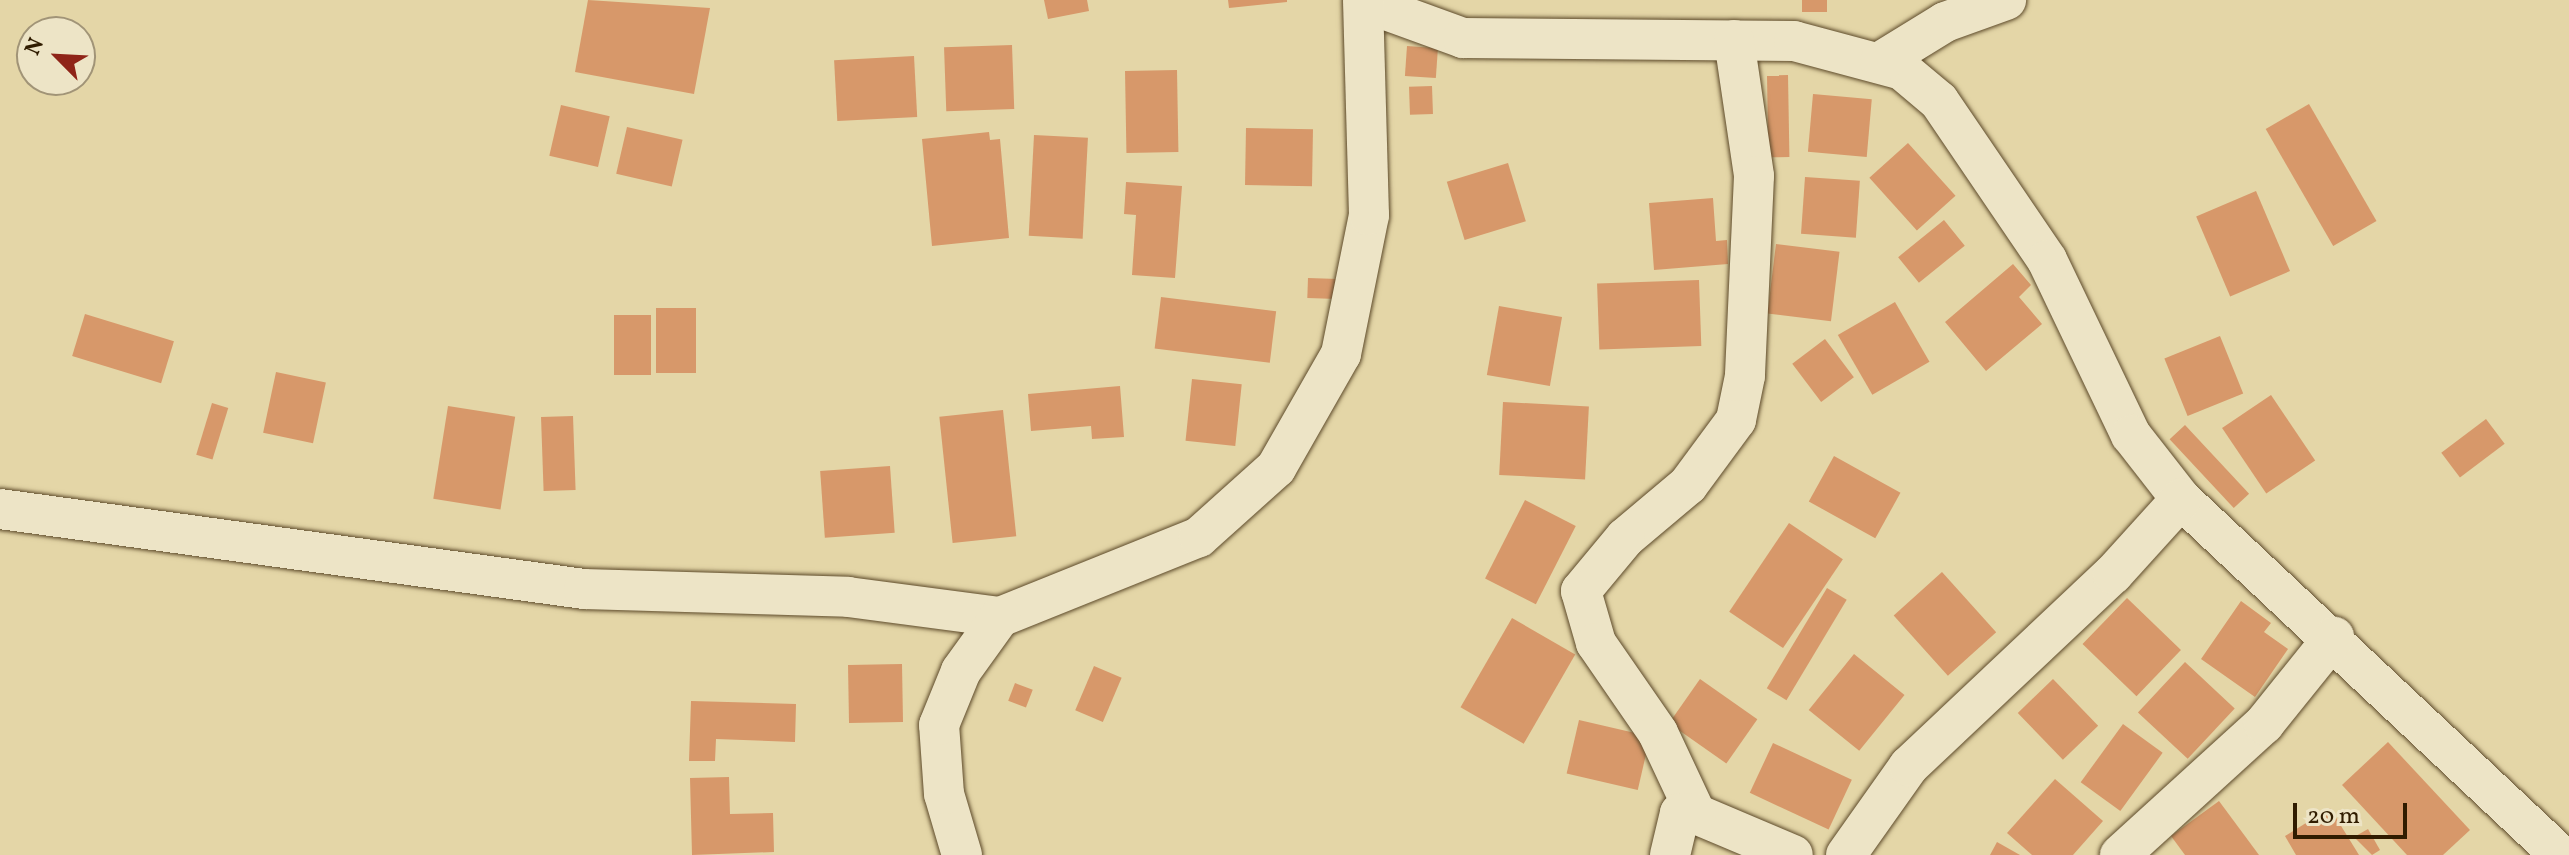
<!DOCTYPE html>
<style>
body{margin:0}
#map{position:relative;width:2569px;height:855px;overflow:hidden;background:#e4d6a7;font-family:Vollkorn,serif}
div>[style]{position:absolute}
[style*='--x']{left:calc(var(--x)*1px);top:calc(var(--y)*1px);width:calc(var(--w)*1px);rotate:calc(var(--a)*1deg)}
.building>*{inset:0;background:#d7986a;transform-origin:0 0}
.roads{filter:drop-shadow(0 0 2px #5d4a2a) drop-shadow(0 0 2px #5d4a2a)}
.minor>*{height:40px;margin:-20px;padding:0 20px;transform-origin:20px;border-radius:20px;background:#ede4c6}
span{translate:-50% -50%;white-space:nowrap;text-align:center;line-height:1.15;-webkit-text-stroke:7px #ede4c6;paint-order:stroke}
.north{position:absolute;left:16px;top:16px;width:80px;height:80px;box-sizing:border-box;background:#ede4c6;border:2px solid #a19477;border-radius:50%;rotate:294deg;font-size:22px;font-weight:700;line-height:32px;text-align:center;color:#301c00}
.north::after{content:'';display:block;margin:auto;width:28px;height:36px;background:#8f2418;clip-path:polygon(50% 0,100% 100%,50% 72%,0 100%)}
.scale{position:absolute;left:2293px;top:803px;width:114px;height:36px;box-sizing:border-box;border:4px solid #301c00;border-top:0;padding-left:10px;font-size:24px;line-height:28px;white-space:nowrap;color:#301c00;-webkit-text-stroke:6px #ede4c6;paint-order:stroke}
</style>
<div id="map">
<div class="building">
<div style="clip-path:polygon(588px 0,710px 8px,694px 94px,575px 72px)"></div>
<div style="clip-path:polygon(1044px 0,1087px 0,1089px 11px,1048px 19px)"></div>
<div style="clip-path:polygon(1228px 0,1287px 0,1287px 2px,1229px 8px)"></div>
<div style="left:1802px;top:0;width:25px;height:12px"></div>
<div style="left:1012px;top:45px;width:64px;height:68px;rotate:88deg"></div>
<div style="left:1407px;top:46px;width:31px;height:30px;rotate:4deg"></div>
<div style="left:914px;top:56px;width:61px;height:80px;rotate:87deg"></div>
<div style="left:1177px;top:70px;width:82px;height:52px;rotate:89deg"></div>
<div style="left:1788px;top:75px;width:82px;height:21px;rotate:89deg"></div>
<div style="left:1432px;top:86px;width:28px;height:23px;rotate:88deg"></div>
<div style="left:1813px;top:94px;width:59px;height:58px;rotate:5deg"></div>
<div style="left:2309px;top:104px;width:135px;height:50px;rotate:60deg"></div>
<div style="left:561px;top:105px;width:50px;height:52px;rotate:13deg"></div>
<div style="left:627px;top:127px;width:57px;height:48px;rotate:13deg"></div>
<div style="left:1246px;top:128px;width:67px;height:57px;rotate:1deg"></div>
<div style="clip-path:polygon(989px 132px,990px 140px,1000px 139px,1009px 238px,932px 246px,922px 139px)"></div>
<div style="left:1034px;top:135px;width:54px;height:101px;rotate:3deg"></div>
<div style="left:1908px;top:143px;width:71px;height:52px;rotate:48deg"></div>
<div style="left:1508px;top:163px;width:61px;height:64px;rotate:73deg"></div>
<div style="left:1805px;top:177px;width:55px;height:57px;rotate:4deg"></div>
<div style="clip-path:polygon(1126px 182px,1182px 186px,1175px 278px,1132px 275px,1136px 215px,1124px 214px)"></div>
<div style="left:2256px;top:191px;width:87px;height:65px;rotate:67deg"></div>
<div style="clip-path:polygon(1713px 198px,1716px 241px,1727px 240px,1728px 264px,1654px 270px,1649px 203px)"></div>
<div style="left:1944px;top:220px;width:33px;height:59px;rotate:51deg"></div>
<div style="left:1776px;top:244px;width:64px;height:70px;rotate:7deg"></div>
<div style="clip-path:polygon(2013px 264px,2031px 285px,2019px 297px,2042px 324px,1986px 371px,1945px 322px)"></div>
<div style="left:1308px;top:278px;width:30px;height:20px;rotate:2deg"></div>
<div style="left:1699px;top:280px;width:66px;height:102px;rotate:88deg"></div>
<div style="left:1161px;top:297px;width:116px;height:52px;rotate:7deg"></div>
<div style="left:1895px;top:302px;width:69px;height:66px;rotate:60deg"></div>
<div style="left:1499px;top:306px;width:64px;height:70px;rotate:10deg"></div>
<div style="left:696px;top:308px;width:65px;height:40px;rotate:90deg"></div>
<div style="left:85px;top:314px;width:93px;height:44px;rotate:17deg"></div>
<div style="left:614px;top:315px;width:37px;height:60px"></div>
<div style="left:2220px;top:336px;width:62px;height:60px;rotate:68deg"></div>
<div style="left:1825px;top:339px;width:48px;height:41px;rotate:53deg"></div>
<div style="left:276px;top:372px;width:51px;height:62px;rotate:12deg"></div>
<div style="left:1192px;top:379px;width:50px;height:62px;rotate:6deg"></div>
<div style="clip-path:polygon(1120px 386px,1124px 437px,1092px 439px,1091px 426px,1031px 431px,1028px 394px)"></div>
<div style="left:2271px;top:395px;width:79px;height:59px;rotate:56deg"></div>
<div style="left:1503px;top:402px;width:86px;height:73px;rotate:3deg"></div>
<div style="left:212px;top:403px;width:17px;height:54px;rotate:17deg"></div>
<div style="left:448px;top:406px;width:68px;height:94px;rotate:9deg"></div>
<div style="left:1003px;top:410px;width:127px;height:64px;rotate:84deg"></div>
<div style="left:573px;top:416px;width:74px;height:32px;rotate:88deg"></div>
<div style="left:2486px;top:419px;width:31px;height:56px;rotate:53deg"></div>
<div style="left:2185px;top:425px;width:94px;height:21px;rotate:47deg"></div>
<div style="left:1834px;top:456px;width:76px;height:52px;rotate:29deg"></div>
<div style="left:890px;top:466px;width:67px;height:70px;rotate:86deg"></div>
<div style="left:1525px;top:500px;width:57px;height:88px;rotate:27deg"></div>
<div style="left:1789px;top:523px;width:65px;height:107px;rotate:34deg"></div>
<div style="left:1942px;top:572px;width:81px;height:65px;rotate:48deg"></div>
<div style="left:1827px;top:588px;width:23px;height:117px;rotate:31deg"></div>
<div style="left:2127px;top:598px;width:75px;height:64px;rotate:44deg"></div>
<div style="clip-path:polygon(2241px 601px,2271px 623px,2264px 632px,2288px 649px,2255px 697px,2201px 659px)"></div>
<div style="left:1512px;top:618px;width:73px;height:103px;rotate:30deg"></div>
<div style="left:1854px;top:654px;width:65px;height:72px;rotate:39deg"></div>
<div style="left:2185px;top:662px;width:68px;height:69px;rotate:43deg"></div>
<div style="left:902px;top:664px;width:58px;height:54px;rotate:89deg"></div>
<div style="left:1094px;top:666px;width:30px;height:48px;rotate:23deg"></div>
<div style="left:1700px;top:679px;width:70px;height:54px;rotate:35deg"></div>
<div style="left:2053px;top:679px;width:65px;height:49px;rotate:46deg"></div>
<div style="left:1015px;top:683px;width:19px;height:19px;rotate:21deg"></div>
<div style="clip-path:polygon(691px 701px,796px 704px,795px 742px,716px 739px,715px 761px,689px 761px)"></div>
<div style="left:1579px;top:720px;width:73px;height:55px;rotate:13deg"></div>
<div style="left:2123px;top:724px;width:49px;height:72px;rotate:36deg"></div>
<div style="clip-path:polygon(2388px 742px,2470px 830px,2443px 855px,2407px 855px,2342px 785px)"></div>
<div style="left:1773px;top:743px;width:87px;height:55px;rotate:25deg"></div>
<div style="clip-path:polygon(729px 777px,730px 814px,773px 813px,774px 852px,692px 855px,690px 778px)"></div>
<div style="clip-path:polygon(2055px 779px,2103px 821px,2073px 855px,2032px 855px,2007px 833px)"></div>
<div style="clip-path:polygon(2219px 801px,2259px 855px,2185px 855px,2171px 836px)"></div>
<div style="clip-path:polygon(2330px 808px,2359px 855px,2296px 855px,2285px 836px)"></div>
<div style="clip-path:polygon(2368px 829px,2380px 850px,2372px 855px,2354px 837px)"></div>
<div style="clip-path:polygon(1997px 842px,2020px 855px,1990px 855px)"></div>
</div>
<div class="roads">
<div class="minor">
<div style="--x:1364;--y:2;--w:105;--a:20"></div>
<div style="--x:1463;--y:38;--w:331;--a:0.5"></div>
<div style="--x:1794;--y:41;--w:112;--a:15"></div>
<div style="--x:1902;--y:70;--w:48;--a:40"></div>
<div style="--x:1939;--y:101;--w:192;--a:55.8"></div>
<div style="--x:2047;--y:260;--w:194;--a:64.4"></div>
<div style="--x:2131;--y:435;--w:81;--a:52"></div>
<div style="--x:2181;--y:499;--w:520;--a:43.21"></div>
<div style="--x:1734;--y:40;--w:137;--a:81.6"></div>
<div style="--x:1754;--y:176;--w:200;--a:92.6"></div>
<div style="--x:1745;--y:376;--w:45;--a:101.6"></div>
<div style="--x:1736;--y:420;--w:81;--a:126.4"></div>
<div style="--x:1688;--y:485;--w:82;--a:139.9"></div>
<div style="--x:1625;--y:538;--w:69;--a:129.7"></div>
<div style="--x:1581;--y:591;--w:54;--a:73.9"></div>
<div style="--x:1596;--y:643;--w:109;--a:55.4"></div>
<div style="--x:1658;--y:733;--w:89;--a:64.9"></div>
<div style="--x:1696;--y:814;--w:105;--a:22.9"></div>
<div style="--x:1880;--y:62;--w:76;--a:-31.6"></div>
<div style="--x:1945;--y:22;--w:65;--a:-19.8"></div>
<div style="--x:0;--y:509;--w:589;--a:7.8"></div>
<div style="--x:584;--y:589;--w:264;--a:1.7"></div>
<div style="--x:848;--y:597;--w:153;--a:7.5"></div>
<div style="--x:1000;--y:617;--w:214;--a:-21.9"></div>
<div style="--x:1199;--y:537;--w:103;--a:-41.9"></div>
<div style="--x:1276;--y:468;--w:131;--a:-60.3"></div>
<div style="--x:1341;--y:354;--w:142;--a:-78.6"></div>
<div style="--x:1369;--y:215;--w:215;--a:-91.6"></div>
<div style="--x:962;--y:855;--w:64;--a:-106.4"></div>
<div style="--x:944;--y:794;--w:69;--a:-94.1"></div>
<div style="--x:939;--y:725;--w:58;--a:-67.8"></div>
<div style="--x:961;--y:671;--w:67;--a:-54.2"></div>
<div style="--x:1670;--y:855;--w:43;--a:-76.6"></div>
<div style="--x:1680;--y:813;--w:16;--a:4"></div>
<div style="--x:1846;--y:855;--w:109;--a:-54.7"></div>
<div style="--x:1909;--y:766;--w:280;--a:-43.3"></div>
<div style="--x:2113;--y:574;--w:101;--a:-47.8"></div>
<div style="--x:2120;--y:855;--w:195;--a:-42.3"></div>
<div style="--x:2264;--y:724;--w:112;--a:-51.2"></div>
</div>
</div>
<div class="north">N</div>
<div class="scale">20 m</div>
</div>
